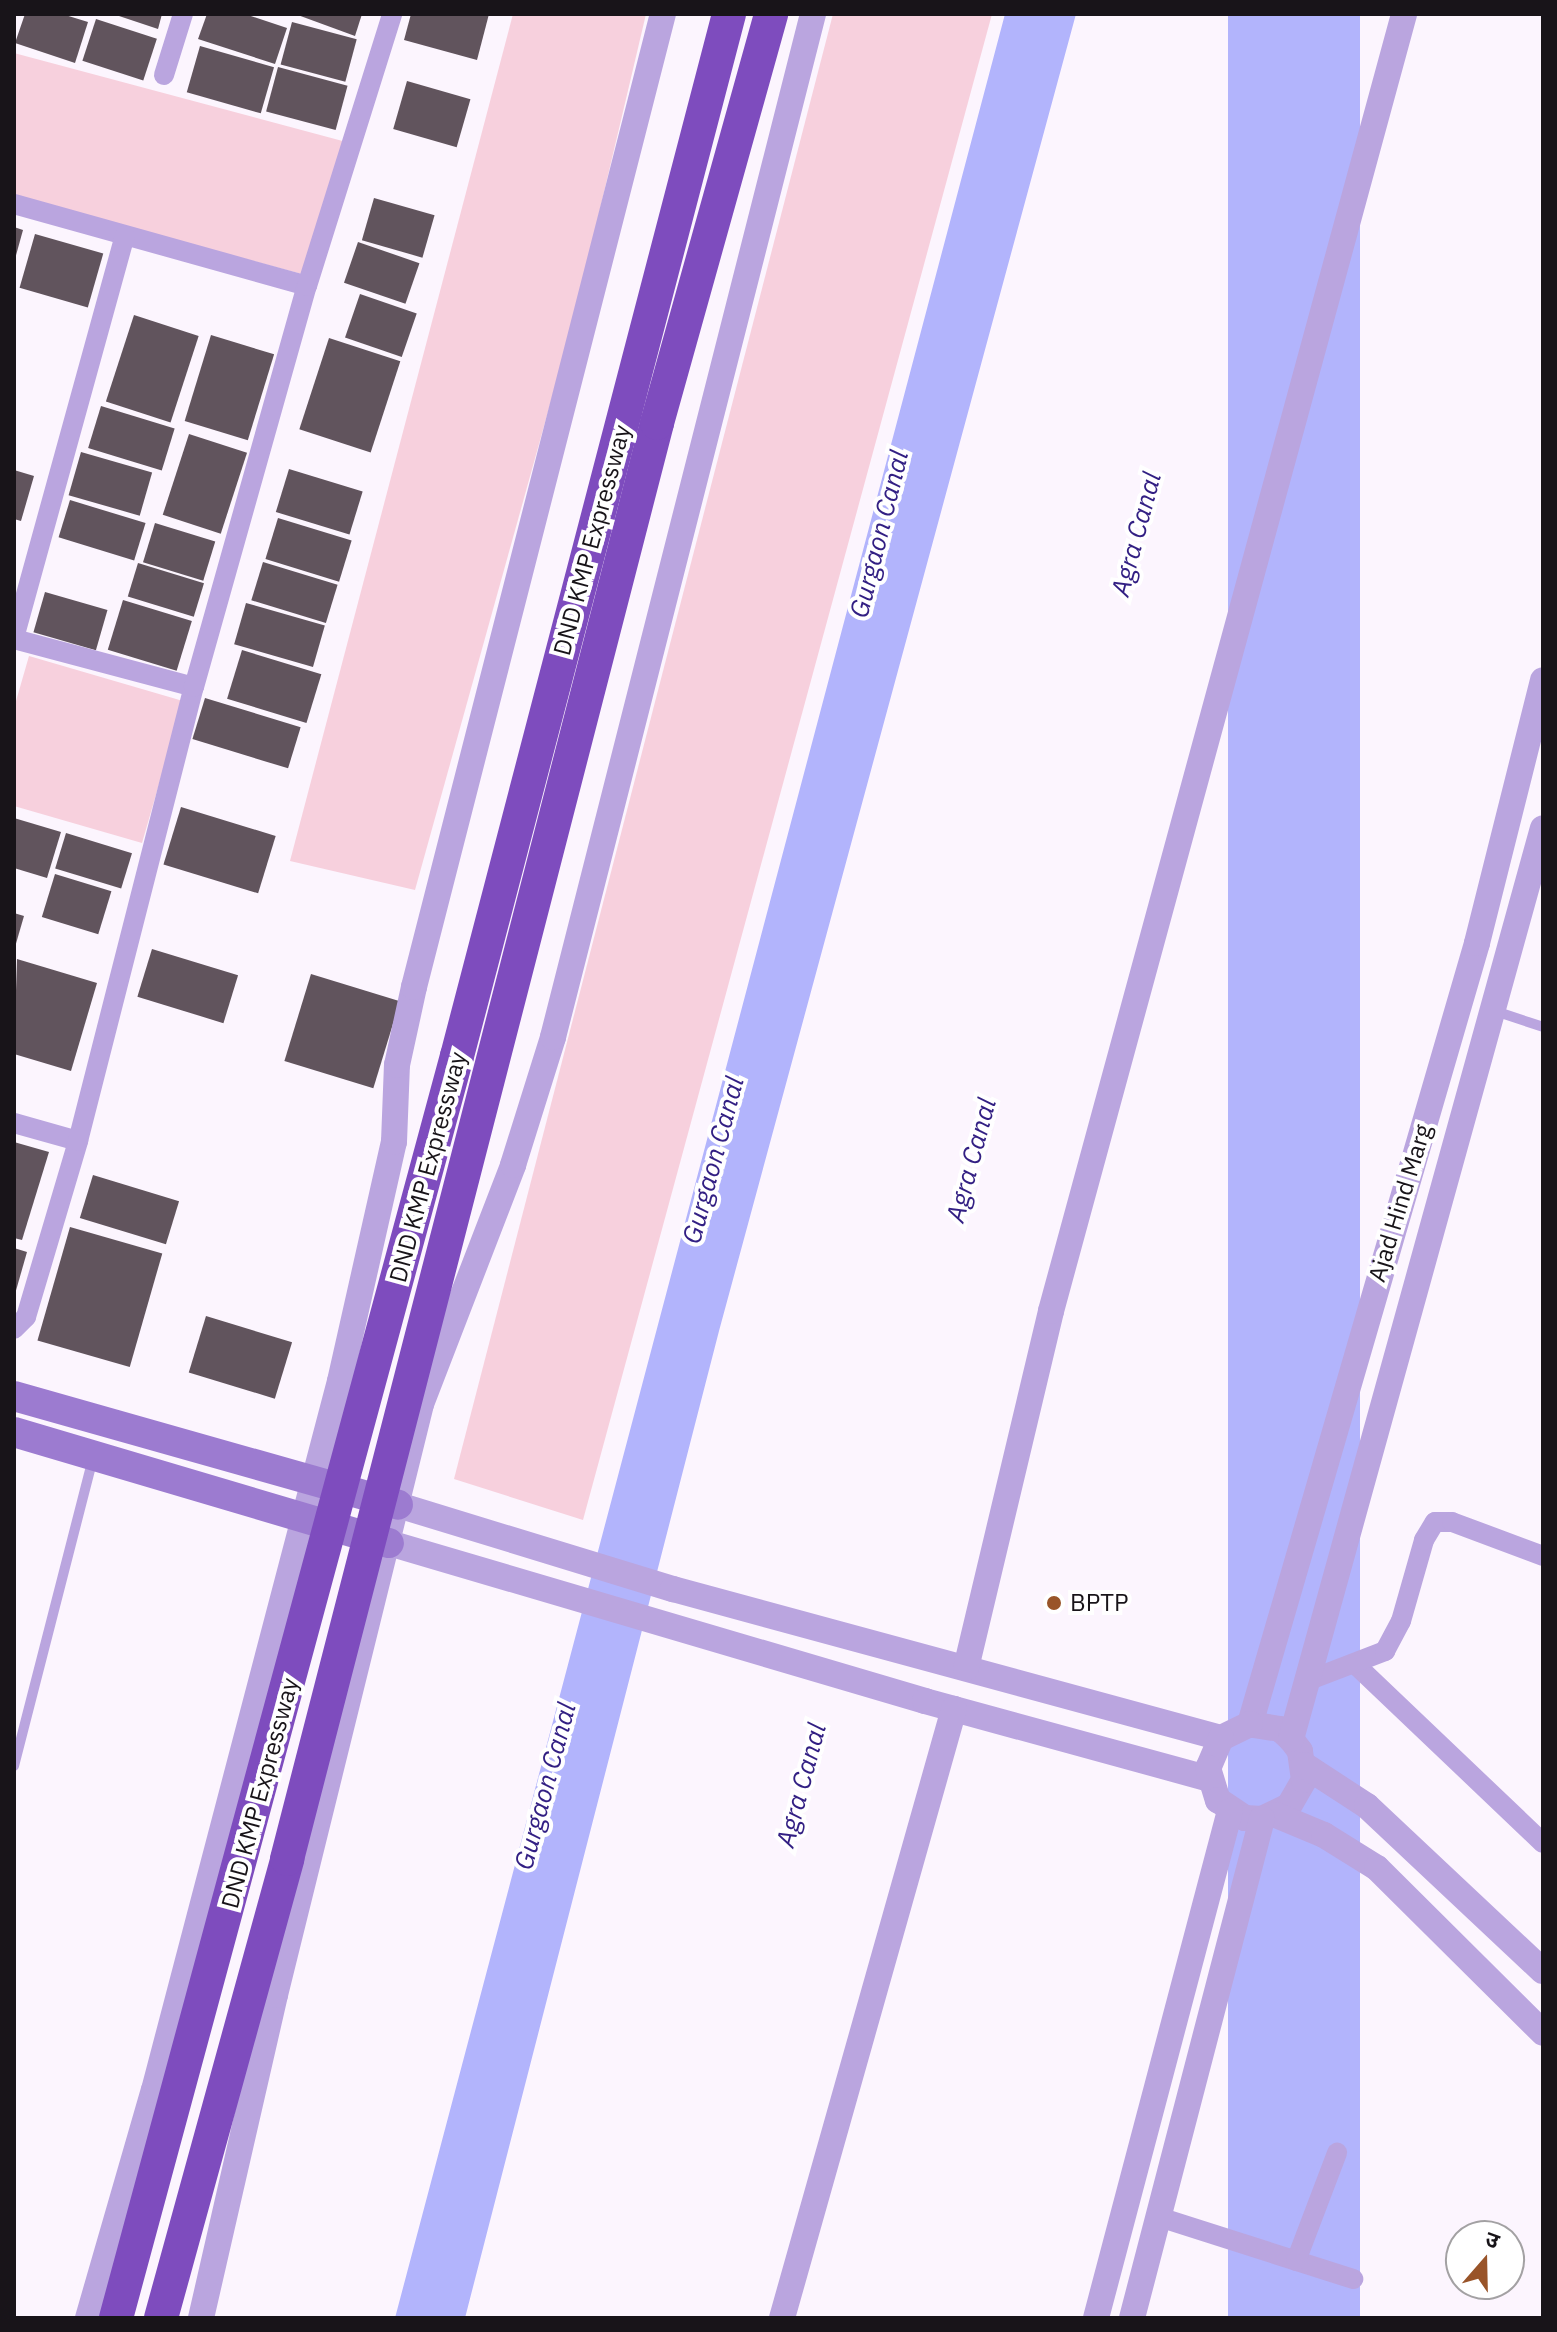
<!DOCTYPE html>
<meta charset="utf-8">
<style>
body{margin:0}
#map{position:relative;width:1557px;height:2332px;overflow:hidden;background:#fcf5fe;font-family:"IBM Plex Sans","Noto Sans Devanagari",sans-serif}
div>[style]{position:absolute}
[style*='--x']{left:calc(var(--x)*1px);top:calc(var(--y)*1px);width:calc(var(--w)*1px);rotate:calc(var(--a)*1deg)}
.green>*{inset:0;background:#f7d0dd;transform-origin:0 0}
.water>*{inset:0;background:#b2b4fc;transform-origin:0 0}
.building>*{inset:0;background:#61545d;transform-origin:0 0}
.service>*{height:10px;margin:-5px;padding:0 5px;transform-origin:5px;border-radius:5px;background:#baa5df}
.minor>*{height:20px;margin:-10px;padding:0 10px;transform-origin:10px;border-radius:10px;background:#baa5df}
.tertiary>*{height:26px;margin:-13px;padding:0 13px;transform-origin:13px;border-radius:13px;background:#baa5df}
.secondary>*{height:30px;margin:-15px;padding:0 15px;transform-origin:15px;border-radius:15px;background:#9c7bd0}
.trunk>*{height:34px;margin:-17px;padding:0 17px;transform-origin:17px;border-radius:17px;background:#7e4cbe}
.dots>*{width:22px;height:22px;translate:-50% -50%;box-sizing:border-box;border:4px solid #fff;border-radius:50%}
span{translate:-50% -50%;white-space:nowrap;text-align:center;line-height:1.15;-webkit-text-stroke:8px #fff;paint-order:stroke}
.street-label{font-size:24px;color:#181419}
.poi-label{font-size:24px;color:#181419}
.left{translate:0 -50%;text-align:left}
.water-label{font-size:26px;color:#321f83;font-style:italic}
.frame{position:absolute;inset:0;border:16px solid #181419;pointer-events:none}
.north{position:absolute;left:1445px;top:2220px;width:80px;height:80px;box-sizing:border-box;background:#fff;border:2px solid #a3a1a3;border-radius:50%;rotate:20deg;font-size:22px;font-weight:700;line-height:32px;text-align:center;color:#181419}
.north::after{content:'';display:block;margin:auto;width:28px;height:36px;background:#995429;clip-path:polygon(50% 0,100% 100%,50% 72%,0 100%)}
</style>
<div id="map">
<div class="green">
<div style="clip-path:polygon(513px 14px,646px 14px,576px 311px,415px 890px,290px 861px)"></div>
<div style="clip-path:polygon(833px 14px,992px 14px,583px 1520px,454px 1479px)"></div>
<div style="left:14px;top:53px;width:344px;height:139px;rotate:15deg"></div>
<div style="clip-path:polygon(29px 656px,183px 701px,142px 843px,14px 806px,14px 708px)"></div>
</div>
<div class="water">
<div style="clip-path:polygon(1005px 14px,1076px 14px,719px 1331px,465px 2318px,395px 2318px)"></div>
<div style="left:1228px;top:14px;width:132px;height:2384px"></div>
</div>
<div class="building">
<div style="clip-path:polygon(25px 14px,62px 14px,88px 22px,75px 63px,15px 43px)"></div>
<div style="clip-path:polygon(113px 14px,162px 14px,158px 29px)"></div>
<div style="clip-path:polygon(207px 14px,245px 14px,287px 28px,275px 64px,198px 39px)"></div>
<div style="clip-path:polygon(295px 14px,362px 14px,355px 36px)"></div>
<div style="clip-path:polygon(411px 14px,489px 14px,477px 60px,404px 40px)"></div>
<div style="left:96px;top:19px;width:64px;height:44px;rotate:18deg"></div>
<div style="left:292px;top:22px;width:67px;height:44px;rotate:15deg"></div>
<div style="left:200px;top:46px;width:77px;height:48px;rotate:16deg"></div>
<div style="left:278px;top:67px;width:72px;height:46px;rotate:15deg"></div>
<div style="left:407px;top:81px;width:66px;height:50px;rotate:16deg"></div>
<div style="left:374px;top:198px;width:63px;height:44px;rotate:16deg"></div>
<div style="clip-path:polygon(14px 227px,23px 230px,15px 259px,14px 258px)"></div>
<div style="left:35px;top:234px;width:71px;height:56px;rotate:16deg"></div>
<div style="left:358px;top:242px;width:65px;height:43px;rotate:19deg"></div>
<div style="left:360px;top:294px;width:60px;height:46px;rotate:19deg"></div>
<div style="left:134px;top:315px;width:68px;height:91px;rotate:18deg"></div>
<div style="left:211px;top:335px;width:66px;height:90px;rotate:17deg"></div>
<div style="left:329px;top:338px;width:75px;height:96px;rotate:18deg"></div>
<div style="left:101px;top:406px;width:77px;height:44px;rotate:17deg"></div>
<div style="left:189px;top:434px;width:61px;height:85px;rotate:18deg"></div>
<div style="left:81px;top:452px;width:74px;height:45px;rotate:16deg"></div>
<div style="left:289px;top:469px;width:77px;height:45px;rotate:17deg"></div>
<div style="clip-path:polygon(14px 470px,34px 476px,21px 521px,14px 519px)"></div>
<div style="left:70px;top:500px;width:79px;height:39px;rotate:17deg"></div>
<div style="left:278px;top:518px;width:77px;height:43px;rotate:17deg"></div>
<div style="left:155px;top:523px;width:63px;height:41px;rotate:17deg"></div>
<div style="left:263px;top:562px;width:78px;height:40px;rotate:17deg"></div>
<div style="left:138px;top:563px;width:69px;height:35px;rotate:17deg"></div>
<div style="left:45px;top:592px;width:65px;height:42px;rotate:16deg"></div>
<div style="left:123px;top:600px;width:72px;height:52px;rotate:17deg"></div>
<div style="left:246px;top:603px;width:82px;height:43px;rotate:16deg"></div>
<div style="left:242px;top:650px;width:83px;height:51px;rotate:17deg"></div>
<div style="left:205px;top:698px;width:100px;height:43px;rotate:17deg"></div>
<div style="left:181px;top:807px;width:99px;height:60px;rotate:17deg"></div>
<div style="clip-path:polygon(14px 818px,61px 832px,47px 878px,14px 868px)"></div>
<div style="left:66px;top:833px;width:69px;height:37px;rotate:17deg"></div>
<div style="left:55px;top:874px;width:59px;height:45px;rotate:17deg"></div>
<div style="clip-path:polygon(14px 913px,24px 916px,15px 947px,14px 947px)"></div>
<div style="left:152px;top:949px;width:90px;height:50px;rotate:17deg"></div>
<div style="clip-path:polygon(17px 959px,97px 983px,71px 1071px,14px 1054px)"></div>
<div style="left:311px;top:974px;width:93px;height:91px;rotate:17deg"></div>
<div style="clip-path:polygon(14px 1142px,49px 1152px,22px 1240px,14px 1238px)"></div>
<div style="left:93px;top:1175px;width:90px;height:45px;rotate:17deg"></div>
<div style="left:70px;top:1227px;width:96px;height:118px;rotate:16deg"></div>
<div style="clip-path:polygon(14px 1248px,27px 1252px,15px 1294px,14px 1294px)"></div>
<div style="left:206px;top:1316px;width:90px;height:59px;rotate:17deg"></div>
</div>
<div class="service">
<div style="--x:1495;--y:1011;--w:51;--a:18.4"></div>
<div style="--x:14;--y:1766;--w:318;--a:-75.6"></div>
</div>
<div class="minor">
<div style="--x:164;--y:75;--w:64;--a:-72.7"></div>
<div style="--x:14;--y:204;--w:304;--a:15.6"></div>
<div style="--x:14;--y:638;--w:417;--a:-74.6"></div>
<div style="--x:14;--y:639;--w:186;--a:14.9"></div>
<div style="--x:14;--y:1123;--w:66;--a:15.7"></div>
<div style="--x:14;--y:1329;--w:17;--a:-45"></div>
<div style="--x:26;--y:1317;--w:184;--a:-73.5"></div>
<div style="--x:78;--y:1141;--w:469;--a:-75.7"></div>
<div style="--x:194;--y:687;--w:417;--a:-74.3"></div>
<div style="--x:307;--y:286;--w:285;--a:-72.6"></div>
<div style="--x:1356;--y:1665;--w:258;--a:43.6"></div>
<div style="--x:1307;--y:1681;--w:84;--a:-21"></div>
<div style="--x:1385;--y:1651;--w:34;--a:-62"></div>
<div style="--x:1401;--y:1621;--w:84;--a:-74.1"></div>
<div style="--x:1424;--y:1540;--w:21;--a:-59"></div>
<div style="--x:1435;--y:1522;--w:17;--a:0"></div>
<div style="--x:1452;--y:1522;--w:97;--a:20.5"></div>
<div style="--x:1159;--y:2217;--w:204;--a:17.7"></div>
<div style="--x:1296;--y:2261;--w:116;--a:-69.2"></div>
</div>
<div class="tertiary">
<div style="--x:398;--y:1505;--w:288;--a:17"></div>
<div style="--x:673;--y:1589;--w:568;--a:15.21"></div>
<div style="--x:389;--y:1543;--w:559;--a:16.42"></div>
<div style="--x:925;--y:1701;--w:295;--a:15.3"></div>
<div style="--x:966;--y:1668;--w:367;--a:-76.6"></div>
<div style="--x:1051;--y:1311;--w:1344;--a:-74.77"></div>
<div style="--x:1250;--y:1724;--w:813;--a:-73.79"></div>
<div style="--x:1477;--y:943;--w:271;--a:-75.9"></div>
<div style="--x:1291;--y:1739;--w:15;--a:-138"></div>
<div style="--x:1280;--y:1729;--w:30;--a:-171"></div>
<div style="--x:1250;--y:1724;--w:32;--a:154"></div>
<div style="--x:1221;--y:1738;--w:33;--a:113"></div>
<div style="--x:1208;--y:1768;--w:34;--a:73"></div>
<div style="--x:1218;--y:1800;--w:32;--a:34"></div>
<div style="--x:1245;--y:1818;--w:17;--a:3"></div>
<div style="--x:1262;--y:1819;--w:30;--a:-26"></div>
<div style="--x:1289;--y:1806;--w:30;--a:-60"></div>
<div style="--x:1304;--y:1780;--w:29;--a:-98"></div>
<div style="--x:1300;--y:1751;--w:15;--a:-127"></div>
<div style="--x:1291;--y:1739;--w:945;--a:-74.54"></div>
<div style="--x:1304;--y:1765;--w:75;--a:33.1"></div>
<div style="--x:1367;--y:1806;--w:241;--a:43.2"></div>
<div style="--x:1276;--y:1815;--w:52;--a:22.6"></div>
<div style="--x:1324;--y:1835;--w:62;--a:31.9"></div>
<div style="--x:1377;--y:1868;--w:234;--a:44.8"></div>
<div style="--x:88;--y:2318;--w:237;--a:-73.9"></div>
<div style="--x:154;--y:2090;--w:733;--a:-75.3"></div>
<div style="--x:340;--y:1381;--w:245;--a:-77.3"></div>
<div style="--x:394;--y:1142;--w:77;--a:-87.8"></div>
<div style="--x:397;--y:1065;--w:80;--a:-77.7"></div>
<div style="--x:414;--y:987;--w:1004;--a:-75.65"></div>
<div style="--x:201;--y:2318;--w:331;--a:-77.1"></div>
<div style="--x:275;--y:1995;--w:609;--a:-76.12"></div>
<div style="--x:421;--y:1404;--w:256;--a:-68.9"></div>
<div style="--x:513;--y:1165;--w:134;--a:-72.6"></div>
<div style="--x:553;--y:1037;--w:1056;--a:-75.74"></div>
<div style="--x:782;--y:2318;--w:633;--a:-74.23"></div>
<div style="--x:1096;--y:2318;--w:524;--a:-75.2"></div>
<div style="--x:1132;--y:2318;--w:516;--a:-75.4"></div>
</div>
<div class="secondary">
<div style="--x:14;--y:1396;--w:399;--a:15.8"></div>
<div style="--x:14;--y:1432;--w:391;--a:16.5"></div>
</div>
<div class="trunk">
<div style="--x:116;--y:2318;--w:1307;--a:-74.88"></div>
<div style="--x:457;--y:1056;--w:1077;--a:-75.37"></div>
<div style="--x:161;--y:2318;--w:476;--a:-74.6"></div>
<div style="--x:287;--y:1859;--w:1483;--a:-75.55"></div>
<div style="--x:657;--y:423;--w:425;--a:-74.4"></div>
</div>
<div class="dots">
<div style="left:1054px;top:1603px;background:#995429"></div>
</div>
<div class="street-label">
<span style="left:592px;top:540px;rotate:-75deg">DND KMP Expressway</span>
<span style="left:428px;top:1167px;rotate:-75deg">DND KMP Expressway</span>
<span style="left:1400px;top:1203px;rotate:-73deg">Ajad Hind Marg</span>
<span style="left:260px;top:1793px;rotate:-75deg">DND KMP Expressway</span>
</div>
<div class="poi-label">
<span class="left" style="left:1070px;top:1603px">BPTP</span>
</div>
<div class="water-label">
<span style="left:879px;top:534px;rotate:-76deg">Gurgaon Canal</span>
<span style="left:1136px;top:534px;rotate:-75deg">Agra Canal</span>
<span style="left:713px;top:1160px;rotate:-75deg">Gurgaon Canal</span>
<span style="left:971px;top:1160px;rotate:-75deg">Agra Canal</span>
<span style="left:801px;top:1785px;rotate:-75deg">Agra Canal</span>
<span style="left:545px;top:1786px;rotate:-75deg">Gurgaon Canal</span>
</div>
<div class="frame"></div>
<div class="north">उ</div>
</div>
